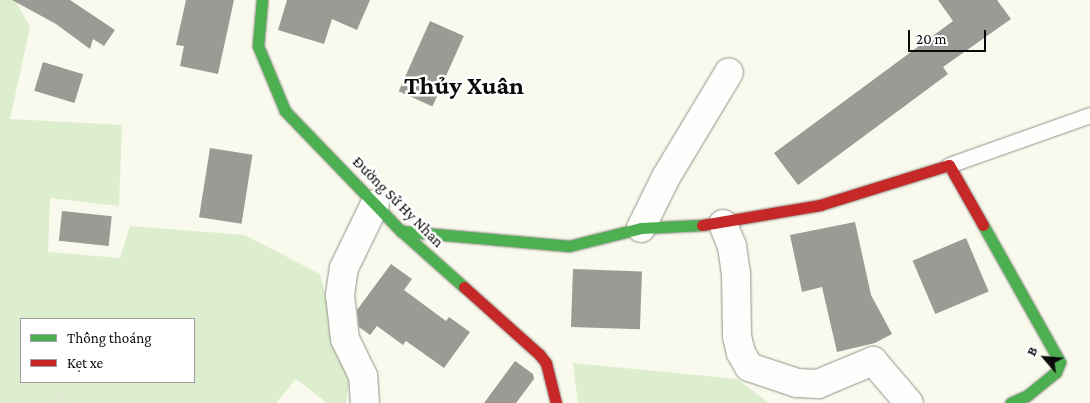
<!DOCTYPE html>
<meta charset="utf-8">
<style>
body{margin:0}
#map{position:relative;width:1090px;height:403px;overflow:hidden;background:#f9f9ed;font-family:"Crimson Pro",serif}
div>[style]{position:absolute}
[style*='--x']{left:calc(var(--x)*1px);top:calc(var(--y)*1px);width:calc(var(--w)*1px);rotate:calc(var(--a)*1deg)}
.green>*{inset:0;background:#ddeece}
.cemetery>*{inset:0;background:#e1e9d2}
.building>*{inset:0;background:#9b9a94;transform-origin:0 0}
.roads{filter:drop-shadow(0 0 1px #92928c) drop-shadow(0 0 1px #92928c)}
.lane>*{height:15px;margin:-7.5px;padding:0 7.5px;transform-origin:7.5px;border-radius:7.5px;background:#fefefc}
.street>*{height:28px;margin:-14px;padding:0 14px;transform-origin:14px;border-radius:14px;background:#fefefc}
.fast>*{height:11px;margin:-5.5px;padding:0 5.5px;transform-origin:5.5px;border-radius:5.5px;background:#4caf50}
.jam>*{height:11px;margin:-5.5px;padding:0 5.5px;transform-origin:5.5px;border-radius:5.5px;background:#c62828}
span{translate:-50% -50%;white-space:nowrap;text-align:center;line-height:1.15;-webkit-text-stroke:5px #fff;paint-order:stroke}
.street-label{font-size:16px;color:#0a0a0a}
.town-label{font-size:26px;color:#0a0a0a;font-weight:700}
.legend{position:absolute;left:20px;top:318px;width:175px;height:65px;box-sizing:border-box;background:#fff;border:1px solid #9d9d9d;margin:0;padding:6px 9px;list-style:none;font-size:15px;color:#0a0a0a}
.legend li{display:flex;align-items:center;gap:10px;height:25px}
.legend b{width:25px;border:1px solid #9d9d9d}
.north{position:absolute;left:1020px;top:333px;width:50px;height:50px;-webkit-text-stroke:4px #fff;paint-order:stroke;rotate:297deg;font-size:14px;font-weight:700;line-height:20px;text-align:center;color:#0a0a0a}
.north::after{content:'';display:block;margin:auto;width:18px;height:22px;background:#0a0a0a;clip-path:polygon(50% 0,100% 100%,50% 72%,0 100%)}
.scale{position:absolute;left:908px;top:30px;width:78px;height:22px;box-sizing:border-box;border:2px solid #0a0a0a;border-top:0;padding-left:6px;font-size:15px;line-height:18px;white-space:nowrap;color:#0a0a0a;-webkit-text-stroke:4px #fff;paint-order:stroke}
</style>
<div id="map">
<div class="green">
<div style="clip-path:polygon(evenodd,0 0,15px 0,30px 27px,10px 119px,122px 125px,119px 206px,50px 198px,48px 252px,120px 258px,130px 226px,245px 235px,320px 274px,349px 384px,346px 403px,327px 403px,296px 379px,276px 403px,0 403px,0 0,21px 319px,194px 319px,194px 382px,21px 382px,21px 319px)"></div>
<div style="clip-path:polygon(573px 363px,737px 379px,769px 403px,578px 403px)"></div>
</div>
<div class="cemetery">
<div style="clip-path:polygon(57px 392px,78px 403px,48px 403px)"></div>
</div>
<div class="building">
<div style="clip-path:polygon(12px 0,70px 0,115px 30px,104px 46px,93px 39px,90px 49px,56px 24px)"></div>
<div style="clip-path:polygon(186px 0,234px 0,218px 74px,180px 66px,184px 46px,176px 45px)"></div>
<div style="clip-path:polygon(287px 0,370px 0,357px 30px,332px 19px,324px 44px,278px 30px)"></div>
<div style="clip-path:polygon(938px 0,997px 0,1011px 19px,943px 67px,948px 74px,798px 185px,774px 153px,953px 21px)"></div>
<div style="left:430px;top:21px;width:37px;height:77px;rotate:24deg"></div>
<div style="left:43px;top:62px;width:42px;height:30px;rotate:17deg"></div>
<div style="left:210px;top:148px;width:43px;height:70px;rotate:9deg"></div>
<div style="left:62px;top:211px;width:50px;height:30px;rotate:6deg"></div>
<div style="clip-path:polygon(855px 222px,871px 295px,892px 334px,875px 343px,837px 352px,822px 287px,802px 292px,790px 235px)"></div>
<div style="left:966px;top:238px;width:58px;height:58px;rotate:67deg"></div>
<div style="clip-path:polygon(391px 264px,412px 279px,404px 290px,446px 321px,449px 317px,470px 332px,444px 368px,406px 341px,403px 345px,377px 326px,370px 335px,359px 327px,357px 310px)"></div>
<div style="left:573px;top:269px;width:69px;height:58px;rotate:2deg"></div>
<div style="clip-path:polygon(515px 361px,533px 374px,534px 379px,516px 403px,484px 403px)"></div>
</div>
<div class="roads">
<div class="lane">
<div style="--x:949;--y:165;--w:150;--a:-19.5"></div>
</div>
<div class="street">
<div style="--x:723;--y:224;--w:24;--a:68"></div>
<div style="--x:732;--y:246;--w:27;--a:82"></div>
<div style="--x:736;--y:273;--w:63;--a:89.1"></div>
<div style="--x:737;--y:336;--w:17;--a:77"></div>
<div style="--x:741;--y:353;--w:16;--a:60"></div>
<div style="--x:749;--y:367;--w:51;--a:18.4"></div>
<div style="--x:797;--y:383;--w:21;--a:3"></div>
<div style="--x:818;--y:384;--w:60;--a:-22.7"></div>
<div style="--x:873;--y:361;--w:55;--a:49.4"></div>
<div style="--x:641;--y:228;--w:57;--a:-63.9"></div>
<div style="--x:666;--y:177;--w:122;--a:-59"></div>
<div style="--x:365;--y:403;--w:27;--a:-94"></div>
<div style="--x:363;--y:376;--w:41;--a:-115.9"></div>
<div style="--x:345;--y:339;--w:44;--a:-96.5"></div>
<div style="--x:340;--y:295;--w:27;--a:-82"></div>
<div style="--x:344;--y:268;--w:71;--a:-64.2"></div>
</div>
<div class="fast">
<div style="--x:262;--y:0;--w:46;--a:95"></div>
<div style="--x:258;--y:46;--w:70;--a:67.4"></div>
<div style="--x:285;--y:111;--w:167;--a:46"></div>
<div style="--x:401;--y:231;--w:84;--a:41.6"></div>
<div style="--x:983;--y:225;--w:157;--a:60.7"></div>
<div style="--x:1060;--y:362;--w:11;--a:112"></div>
<div style="--x:1056;--y:372;--w:38;--a:141"></div>
<div style="--x:1026;--y:396;--w:17;--a:156"></div>
<div style="--x:401;--y:231;--w:169;--a:5.1"></div>
<div style="--x:569;--y:246;--w:74;--a:-14"></div>
<div style="--x:641;--y:228;--w:61;--a:-2.8"></div>
</div>
<div class="jam">
<div style="--x:702;--y:225;--w:120;--a:-9.6"></div>
<div style="--x:820;--y:205;--w:135;--a:-17.2"></div>
<div style="--x:949;--y:165;--w:69;--a:60.5"></div>
<div style="--x:464;--y:287;--w:101;--a:41.8"></div>
<div style="--x:539;--y:354;--w:11;--a:52"></div>
<div style="--x:546;--y:363;--w:41;--a:76"></div>
</div>
</div>
<div class="street-label">
<span style="left:398px;top:202px;rotate:45deg">Đường Sử Hy Nhan</span>
</div>
<div class="town-label">
<span style="left:464px;top:86px">Thủy Xuân</span>
</div>
<ul class="legend">
<li><b style="height:6px;background:#4caf50"></b>Thông thoáng</li>
<li><b style="height:6px;background:#c62828"></b>Kẹt xe</li>
</ul>
<div class="north">B</div>
<div class="scale">20 m</div>
</div>
